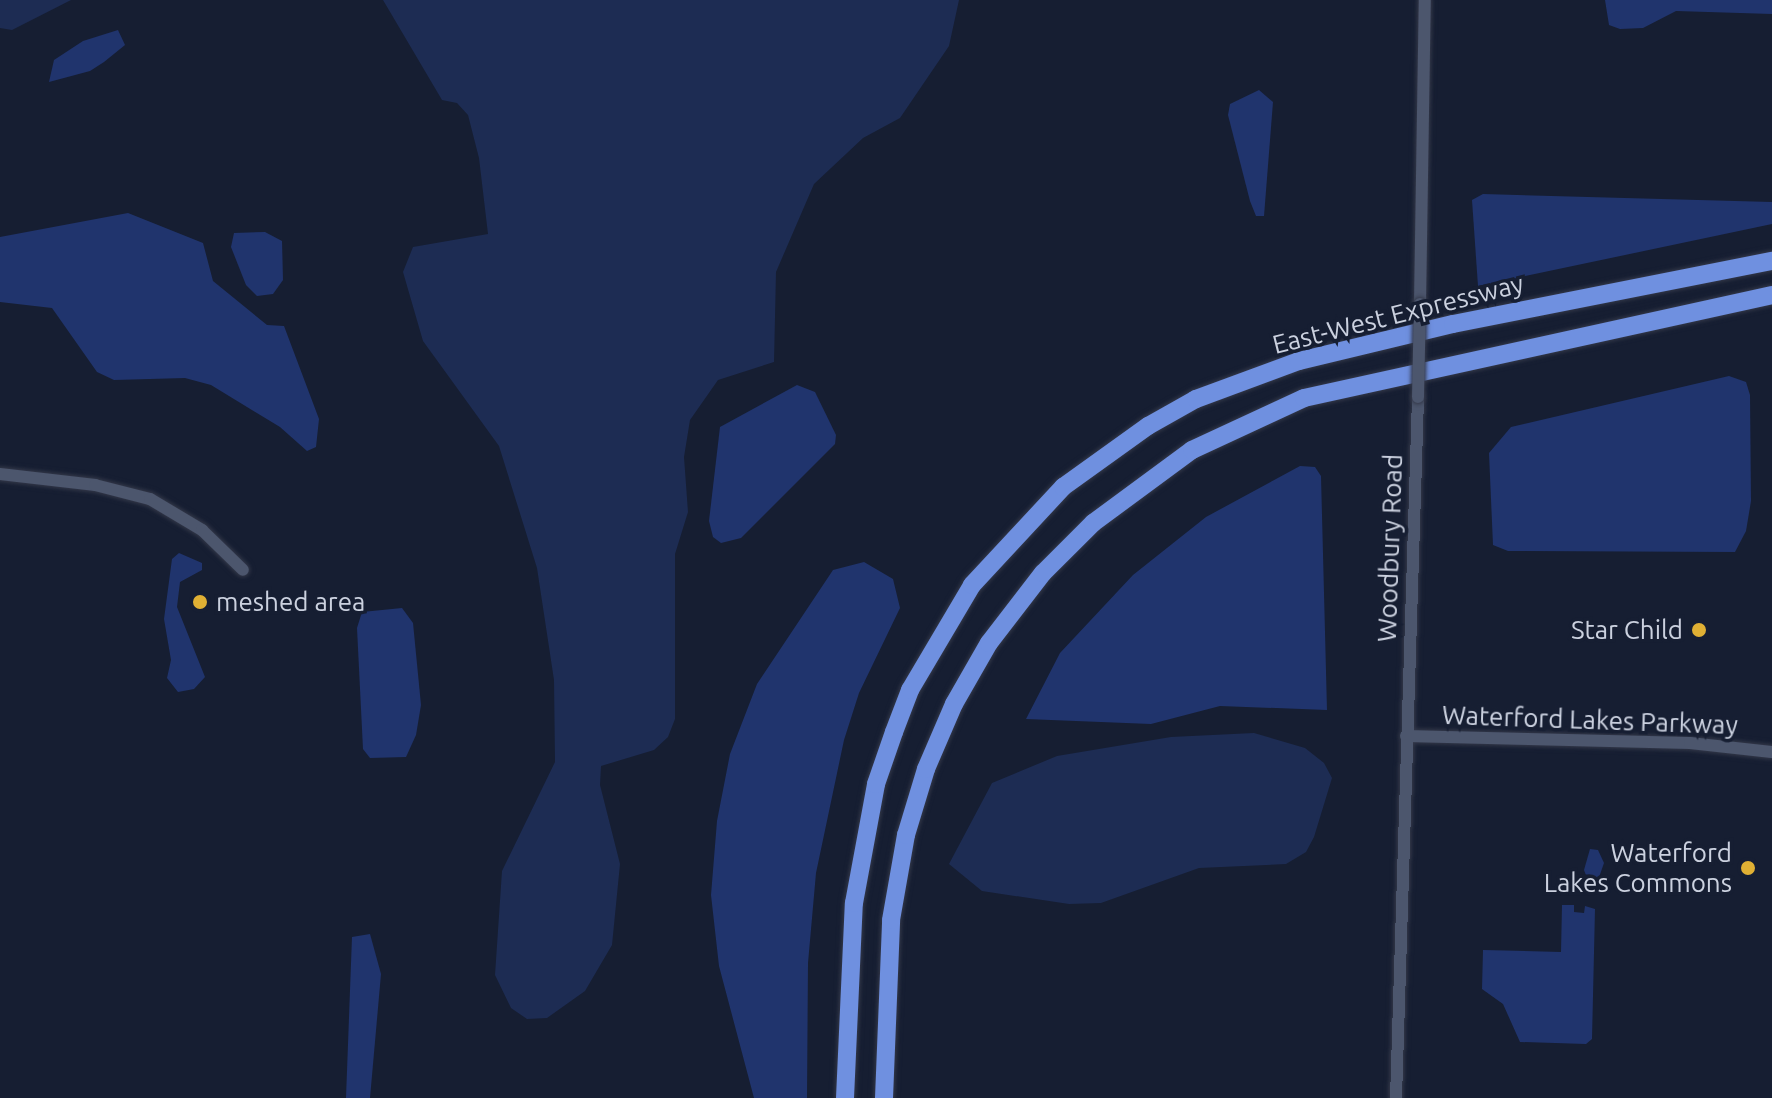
<!DOCTYPE html>
<style>
body{margin:0}
#map{position:relative;width:1772px;height:1098px;overflow:hidden;background:#161e32;font-family:Ubuntu,sans-serif}
div>[style]{position:absolute}
[style*='--x']{left:calc(var(--x)*1px);top:calc(var(--y)*1px);width:calc(var(--w)*1px);rotate:calc(var(--a)*1deg)}
.green>*{inset:0;background:#1d2c53}
.water>*{inset:0;background:#20346d}
.roads{filter:drop-shadow(0 0 2px #333849) drop-shadow(0 0 2px #333849)}
.tertiary>*{height:12px;margin:-6px;padding:0 6px;transform-origin:6px;border-radius:6px;background:#4c566d}
.motorway>*{height:18px;margin:-9px;padding:0 9px;transform-origin:9px;border-radius:9px;background:#6f90e0}
.bridges{filter:drop-shadow(0 0 2px #333849) drop-shadow(0 0 2px #333849)}
.tertiary-bridge>*{height:12px;margin:-6px;padding:0 6px;transform-origin:6px;border-radius:6px;background:#4c566d}
.dots>*{width:22px;height:22px;translate:-50% -50%;box-sizing:border-box;border:4px solid #161e32;border-radius:50%}
span{translate:-50% -50%;white-space:nowrap;text-align:center;line-height:1.15;-webkit-text-stroke:7px #161e32;paint-order:stroke}
.street-label{font-size:26px;color:#cbd1df}
.poi-label{font-size:26px;color:#cbd1df}
.left{translate:0 -50%;text-align:left}
.right{translate:-100% -50%;text-align:right}
</style>
<div id="map">
<div class="green">
<div style="clip-path:polygon(0 0,71px 0,12px 30px,0 28px)"></div>
<div style="clip-path:polygon(383px 0,959px 0,949px 46px,900px 118px,863px 138px,814px 184px,776px 272px,774px 362px,718px 380px,690px 420px,684px 457px,688px 512px,675px 554px,675px 719px,668px 737px,654px 750px,601px 766px,600px 785px,620px 864px,612px 945px,585px 991px,547px 1018px,527px 1019px,511px 1008px,495px 975px,502px 871px,555px 762px,554px 680px,537px 568px,499px 446px,423px 341px,403px 272px,413px 247px,488px 234px,479px 158px,468px 115px,457px 103px,442px 100px)"></div>
<div style="clip-path:polygon(1254px 733px,1305px 748px,1324px 763px,1332px 778px,1314px 837px,1306px 852px,1286px 864px,1199px 868px,1101px 903px,1069px 904px,982px 891px,949px 864px,992px 783px,1057px 756px,1171px 737px)"></div>
</div>
<div class="water">
<div style="clip-path:polygon(1605px 0,1772px 0,1772px 14px,1676px 11px,1643px 28px,1620px 29px,1609px 25px)"></div>
<div style="clip-path:polygon(118px 30px,125px 45px,104px 62px,90px 71px,49px 82px,54px 60px,83px 41px)"></div>
<div style="clip-path:polygon(1259px 90px,1273px 102px,1264px 216px,1256px 216px,1250px 201px,1228px 115px,1230px 104px)"></div>
<div style="clip-path:polygon(1483px 194px,1772px 202px,1772px 224px,1478px 286px,1472px 200px)"></div>
<div style="clip-path:polygon(128px 213px,203px 243px,213px 281px,267px 325px,284px 326px,319px 419px,316px 447px,307px 451px,280px 427px,211px 385px,185px 378px,114px 380px,97px 372px,52px 308px,0 302px,0 237px)"></div>
<div style="clip-path:polygon(265px 232px,282px 241px,283px 280px,273px 294px,257px 296px,246px 285px,231px 247px,234px 233px)"></div>
<div style="clip-path:polygon(1729px 376px,1746px 382px,1750px 395px,1751px 501px,1746px 531px,1735px 552px,1508px 551px,1493px 545px,1489px 453px,1511px 427px)"></div>
<div style="clip-path:polygon(797px 385px,815px 392px,836px 435px,835px 444px,741px 538px,721px 543px,713px 537px,709px 521px,720px 427px)"></div>
<div style="clip-path:polygon(1300px 466px,1315px 467px,1321px 476px,1327px 710px,1220px 706px,1151px 724px,1026px 719px,1060px 653px,1133px 575px,1206px 517px)"></div>
<div style="clip-path:polygon(179px 553px,202px 563px,202px 570px,180px 582px,177px 607px,205px 677px,194px 689px,178px 692px,167px 678px,171px 660px,164px 619px,172px 559px)"></div>
<div style="clip-path:polygon(864px 562px,893px 579px,900px 608px,859px 693px,844px 740px,816px 873px,808px 963px,807px 1098px,754px 1098px,719px 966px,711px 895px,717px 821px,730px 754px,757px 684px,833px 570px)"></div>
<div style="clip-path:polygon(402px 608px,413px 623px,421px 705px,416px 735px,406px 757px,370px 758px,363px 749px,357px 628px,362px 612px)"></div>
<div style="clip-path:polygon(1590px 849px,1598px 850px,1604px 863px,1597px 883px,1589px 883px,1584px 870px)"></div>
<div style="clip-path:polygon(1562px 905px,1574px 905px,1574px 912px,1584px 913px,1585px 906px,1595px 909px,1592px 1039px,1586px 1044px,1520px 1042px,1503px 1004px,1482px 989px,1483px 950px,1561px 952px)"></div>
<div style="clip-path:polygon(370px 934px,381px 974px,370px 1098px,346px 1098px,352px 937px)"></div>
</div>
<div class="roads">
<div class="tertiary">
<div style="--x:1420;--y:304;--w:304;--a:-89.1"></div>
<div style="--x:0;--y:474;--w:96;--a:6.6"></div>
<div style="--x:95;--y:485;--w:57;--a:14.3"></div>
<div style="--x:150;--y:499;--w:61;--a:30.8"></div>
<div style="--x:202;--y:530;--w:57;--a:44.3"></div>
<div style="--x:1406;--y:736;--w:284;--a:1.4"></div>
<div style="--x:1690;--y:743;--w:82;--a:6.3"></div>
<div style="--x:1396;--y:1098;--w:701;--a:-88.2"></div>
</div>
<div class="motorway">
<div style="--x:845;--y:1098;--w:195;--a:-87.4"></div>
<div style="--x:854;--y:903;--w:121;--a:-79.5"></div>
<div style="--x:876;--y:784;--w:55;--a:-70.9"></div>
<div style="--x:894;--y:732;--w:45;--a:-69.1"></div>
<div style="--x:910;--y:690;--w:122;--a:-59.4"></div>
<div style="--x:972;--y:585;--w:134;--a:-47.1"></div>
<div style="--x:1063;--y:487;--w:105;--a:-35.7"></div>
<div style="--x:1148;--y:426;--w:55;--a:-29.4"></div>
<div style="--x:1196;--y:399;--w:110;--a:-20.3"></div>
<div style="--x:1299;--y:361;--w:158;--a:-13.5"></div>
<div style="--x:1453;--y:324;--w:325;--a:-11.2"></div>
<div style="--x:884;--y:1098;--w:178;--a:-87.7"></div>
<div style="--x:891;--y:920;--w:86;--a:-80"></div>
<div style="--x:906;--y:835;--w:69;--a:-73.1"></div>
<div style="--x:926;--y:769;--w:71;--a:-66.7"></div>
<div style="--x:954;--y:704;--w:70;--a:-60.2"></div>
<div style="--x:989;--y:643;--w:88;--a:-52.4"></div>
<div style="--x:1043;--y:573;--w:71;--a:-45"></div>
<div style="--x:1093;--y:523;--w:123;--a:-36.4"></div>
<div style="--x:1192;--y:450;--w:123;--a:-24.9"></div>
<div style="--x:1304;--y:398;--w:479;--a:-12.4"></div>
</div>
</div>
<div class="bridges">
<div class="tertiary-bridge">
<div style="--x:1418;--y:397;--w:93;--a:-88.8"></div>
</div>
</div>
<div class="dots">
<div style="left:200px;top:602px;background:#e0b034"></div>
<div style="left:1699px;top:630px;background:#e0b034"></div>
<div style="left:1748px;top:868px;background:#e0b034"></div>
</div>
<div class="street-label">
<span style="left:1398px;top:314px;rotate:-14deg">East-West Expressway</span>
<span style="left:1390px;top:548px;rotate:-88deg">Woodbury Road</span>
<span style="left:1590px;top:720px;rotate:2deg">Waterford Lakes Parkway</span>
</div>
<div class="poi-label">
<span class="left" style="left:216px;top:602px">meshed area</span>
<span class="right" style="left:1683px;top:630px">Star Child</span>
<span class="right" style="left:1732px;top:868px">Waterford<br>Lakes Commons</span>
</div>
</div>
